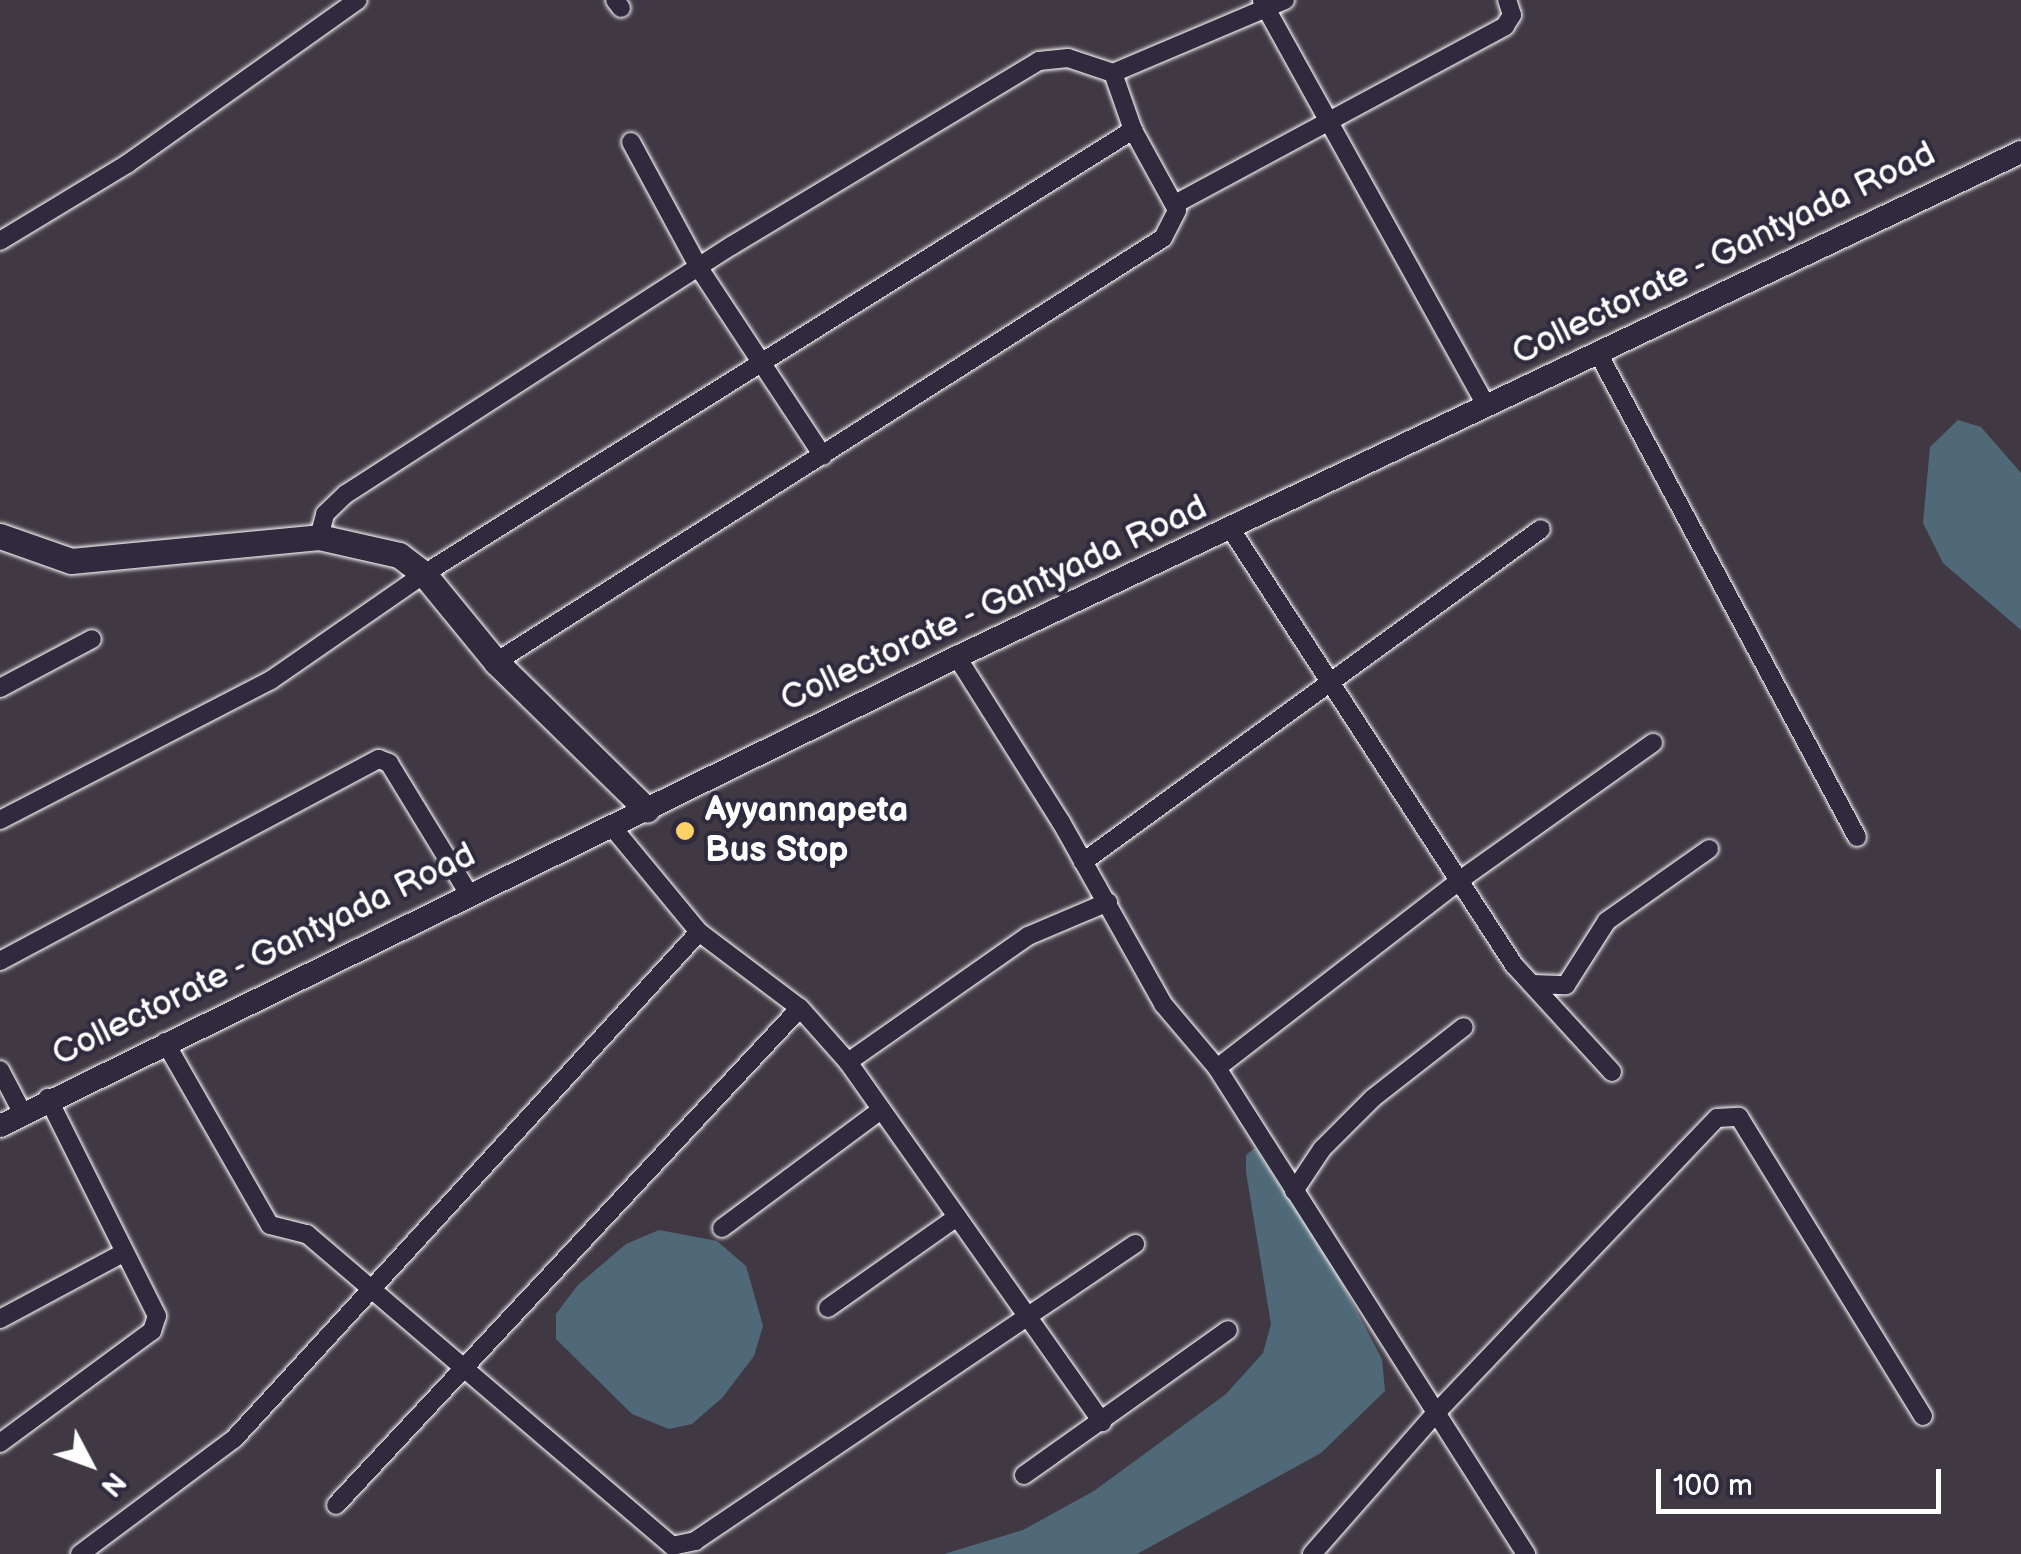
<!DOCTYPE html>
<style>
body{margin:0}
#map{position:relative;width:2021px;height:1554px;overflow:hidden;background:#403944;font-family:"Balsamiq Sans",sans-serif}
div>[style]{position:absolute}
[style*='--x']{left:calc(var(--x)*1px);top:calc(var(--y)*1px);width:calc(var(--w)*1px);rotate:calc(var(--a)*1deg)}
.water>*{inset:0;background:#506978}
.roads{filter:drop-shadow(0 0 2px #fff) drop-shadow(0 0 2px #fff)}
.minor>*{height:18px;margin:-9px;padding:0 9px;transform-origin:9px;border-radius:9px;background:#2f2a3d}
.tertiary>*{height:22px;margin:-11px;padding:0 11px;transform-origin:11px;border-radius:11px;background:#2f2a3d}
.secondary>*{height:25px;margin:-12.5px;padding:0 12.5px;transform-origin:12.5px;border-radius:12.5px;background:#2f2a3d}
.dots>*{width:28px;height:28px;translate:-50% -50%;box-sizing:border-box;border:5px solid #2f2a3d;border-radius:50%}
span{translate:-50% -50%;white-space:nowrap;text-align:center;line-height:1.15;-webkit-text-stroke:8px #2f2a3d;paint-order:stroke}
.street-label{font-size:35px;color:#fff}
.poi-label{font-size:35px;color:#fff;font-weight:700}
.left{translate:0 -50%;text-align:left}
.north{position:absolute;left:40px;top:1414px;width:100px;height:100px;-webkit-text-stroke:8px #2f2a3d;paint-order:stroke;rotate:131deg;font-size:28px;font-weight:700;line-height:40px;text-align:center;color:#fff}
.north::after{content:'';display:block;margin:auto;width:35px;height:45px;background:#fff;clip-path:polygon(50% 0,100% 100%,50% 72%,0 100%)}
.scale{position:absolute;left:1656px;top:1469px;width:285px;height:45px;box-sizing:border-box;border:5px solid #fff;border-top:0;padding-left:12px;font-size:30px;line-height:35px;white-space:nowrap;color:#fff;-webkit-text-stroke:8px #2f2a3d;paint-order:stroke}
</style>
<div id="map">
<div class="water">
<div style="clip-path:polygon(1958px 420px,1981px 427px,2021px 473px,2021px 630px,1943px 563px,1923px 523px,1930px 447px)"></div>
<div style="clip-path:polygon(1255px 1148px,1335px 1270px,1382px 1359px,1385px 1391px,1321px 1453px,1137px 1554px,944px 1554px,1023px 1530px,1094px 1491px,1226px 1394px,1263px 1353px,1271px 1324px,1246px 1172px,1246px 1155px)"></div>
<div style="clip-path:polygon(659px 1230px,717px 1241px,746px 1266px,763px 1326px,754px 1356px,722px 1398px,692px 1424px,669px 1429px,632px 1414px,556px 1339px,556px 1314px,578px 1285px,626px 1244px)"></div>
</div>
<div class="roads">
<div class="minor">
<div style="--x:615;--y:0;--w:10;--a:53"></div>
<div style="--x:1262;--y:1;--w:464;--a:61"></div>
<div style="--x:631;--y:142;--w:143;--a:61.6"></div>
<div style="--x:699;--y:268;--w:225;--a:56.6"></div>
<div style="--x:1175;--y:204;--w:375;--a:-28.3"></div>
<div style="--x:1505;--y:26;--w:13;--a:-58"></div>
<div style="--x:1512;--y:15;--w:16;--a:-108"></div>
<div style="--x:0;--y:241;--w:149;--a:-31.2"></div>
<div style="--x:127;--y:164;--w:283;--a:-35.4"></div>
<div style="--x:1598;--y:353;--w:549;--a:61.85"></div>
<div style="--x:1232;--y:531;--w:518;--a:56.99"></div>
<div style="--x:1514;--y:965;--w:145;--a:47.5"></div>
<div style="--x:319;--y:537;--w:24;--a:-75"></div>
<div style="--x:325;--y:514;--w:29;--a:-44"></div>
<div style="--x:346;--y:494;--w:458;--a:-32.8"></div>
<div style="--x:731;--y:246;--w:359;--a:-31"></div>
<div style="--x:1039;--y:61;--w:29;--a:-6"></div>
<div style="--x:1068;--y:58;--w:47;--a:18.4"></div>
<div style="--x:1113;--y:73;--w:187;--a:-23"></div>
<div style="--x:957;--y:657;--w:195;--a:57.8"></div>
<div style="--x:1061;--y:822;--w:209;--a:60.7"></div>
<div style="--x:1163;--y:1004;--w:84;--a:49.8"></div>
<div style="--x:1217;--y:1068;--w:576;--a:57.55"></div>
<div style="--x:496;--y:662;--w:790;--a:-32.44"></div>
<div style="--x:1163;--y:238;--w:31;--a:-63"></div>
<div style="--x:1177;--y:210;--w:91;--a:-118.8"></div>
<div style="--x:1133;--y:130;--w:60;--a:-109.3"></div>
<div style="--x:0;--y:688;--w:104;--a:-28"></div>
<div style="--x:0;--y:820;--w:305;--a:-27.3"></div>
<div style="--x:271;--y:680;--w:186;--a:-34.7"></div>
<div style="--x:424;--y:574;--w:837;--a:-32.06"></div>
<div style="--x:613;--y:828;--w:135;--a:50.4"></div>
<div style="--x:699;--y:932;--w:126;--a:37"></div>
<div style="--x:800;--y:1008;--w:72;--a:48.4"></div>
<div style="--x:848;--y:1062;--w:441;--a:54.8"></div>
<div style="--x:1083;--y:862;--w:566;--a:-36.02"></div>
<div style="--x:0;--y:961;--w:429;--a:-28.1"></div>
<div style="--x:379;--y:759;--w:11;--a:22"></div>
<div style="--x:389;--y:763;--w:153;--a:58.6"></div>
<div style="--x:1533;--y:984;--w:33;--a:2"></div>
<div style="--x:1566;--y:985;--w:76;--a:-57.4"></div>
<div style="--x:1607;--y:921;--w:125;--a:-35.2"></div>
<div style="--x:165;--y:1042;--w:211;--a:60.2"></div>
<div style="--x:270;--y:1225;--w:38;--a:14"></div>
<div style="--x:307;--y:1234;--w:480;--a:40.5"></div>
<div style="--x:672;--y:1546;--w:24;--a:-12"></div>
<div style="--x:695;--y:1541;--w:531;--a:-34.02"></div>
<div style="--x:848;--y:1062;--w:220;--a:-35"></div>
<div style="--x:1028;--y:936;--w:87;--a:-23"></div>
<div style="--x:1217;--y:1068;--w:307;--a:-37.7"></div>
<div style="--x:1460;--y:880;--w:237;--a:-35.4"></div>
<div style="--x:0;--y:1070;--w:50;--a:62.4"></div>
<div style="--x:1294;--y:1191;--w:50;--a:-56.3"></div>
<div style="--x:1322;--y:1149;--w:72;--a:-45"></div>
<div style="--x:1373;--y:1098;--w:115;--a:-38"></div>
<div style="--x:722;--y:1228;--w:198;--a:-36.6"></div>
<div style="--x:828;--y:1308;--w:158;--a:-35.2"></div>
<div style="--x:0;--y:1319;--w:140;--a:-28.2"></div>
<div style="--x:0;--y:1443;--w:189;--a:-36.4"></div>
<div style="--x:152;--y:1331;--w:16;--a:-72"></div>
<div style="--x:157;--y:1316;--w:244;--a:-116.6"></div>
<div style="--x:1024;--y:1475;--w:250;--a:-35.4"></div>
<div style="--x:336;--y:1505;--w:680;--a:-46.97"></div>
<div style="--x:80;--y:1554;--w:192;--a:-36.8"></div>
<div style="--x:234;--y:1439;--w:688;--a:-47.47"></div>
<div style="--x:1312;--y:1554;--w:185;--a:-48.7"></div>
<div style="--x:1434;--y:1415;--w:410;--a:-46.4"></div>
<div style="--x:1717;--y:1118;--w:22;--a:-3"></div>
<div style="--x:1739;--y:1117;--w:351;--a:58.4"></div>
</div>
<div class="tertiary">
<div style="--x:0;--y:1126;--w:1066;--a:-26.11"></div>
<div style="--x:957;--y:657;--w:1178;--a:-25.39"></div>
</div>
<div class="secondary">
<div style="--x:0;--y:536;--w:75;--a:19.4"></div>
<div style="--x:71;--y:561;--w:249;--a:-5.5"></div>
<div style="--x:319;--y:537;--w:82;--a:12.7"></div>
<div style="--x:399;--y:555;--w:31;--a:37"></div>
<div style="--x:424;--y:574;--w:114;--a:50.7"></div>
<div style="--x:496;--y:662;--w:211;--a:44.4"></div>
</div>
</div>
<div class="dots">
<div style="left:685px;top:831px;background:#ffd166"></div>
</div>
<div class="street-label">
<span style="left:1724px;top:254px;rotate:-26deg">Collectorate - Gantyada Road</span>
<span style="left:994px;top:604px;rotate:-25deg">Collectorate - Gantyada Road</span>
<span style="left:264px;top:955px;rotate:-26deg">Collectorate - Gantyada Road</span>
</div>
<div class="poi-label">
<span class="left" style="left:705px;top:831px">Ayyannapeta<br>Bus Stop</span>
</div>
<div class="north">N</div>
<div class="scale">100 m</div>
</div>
